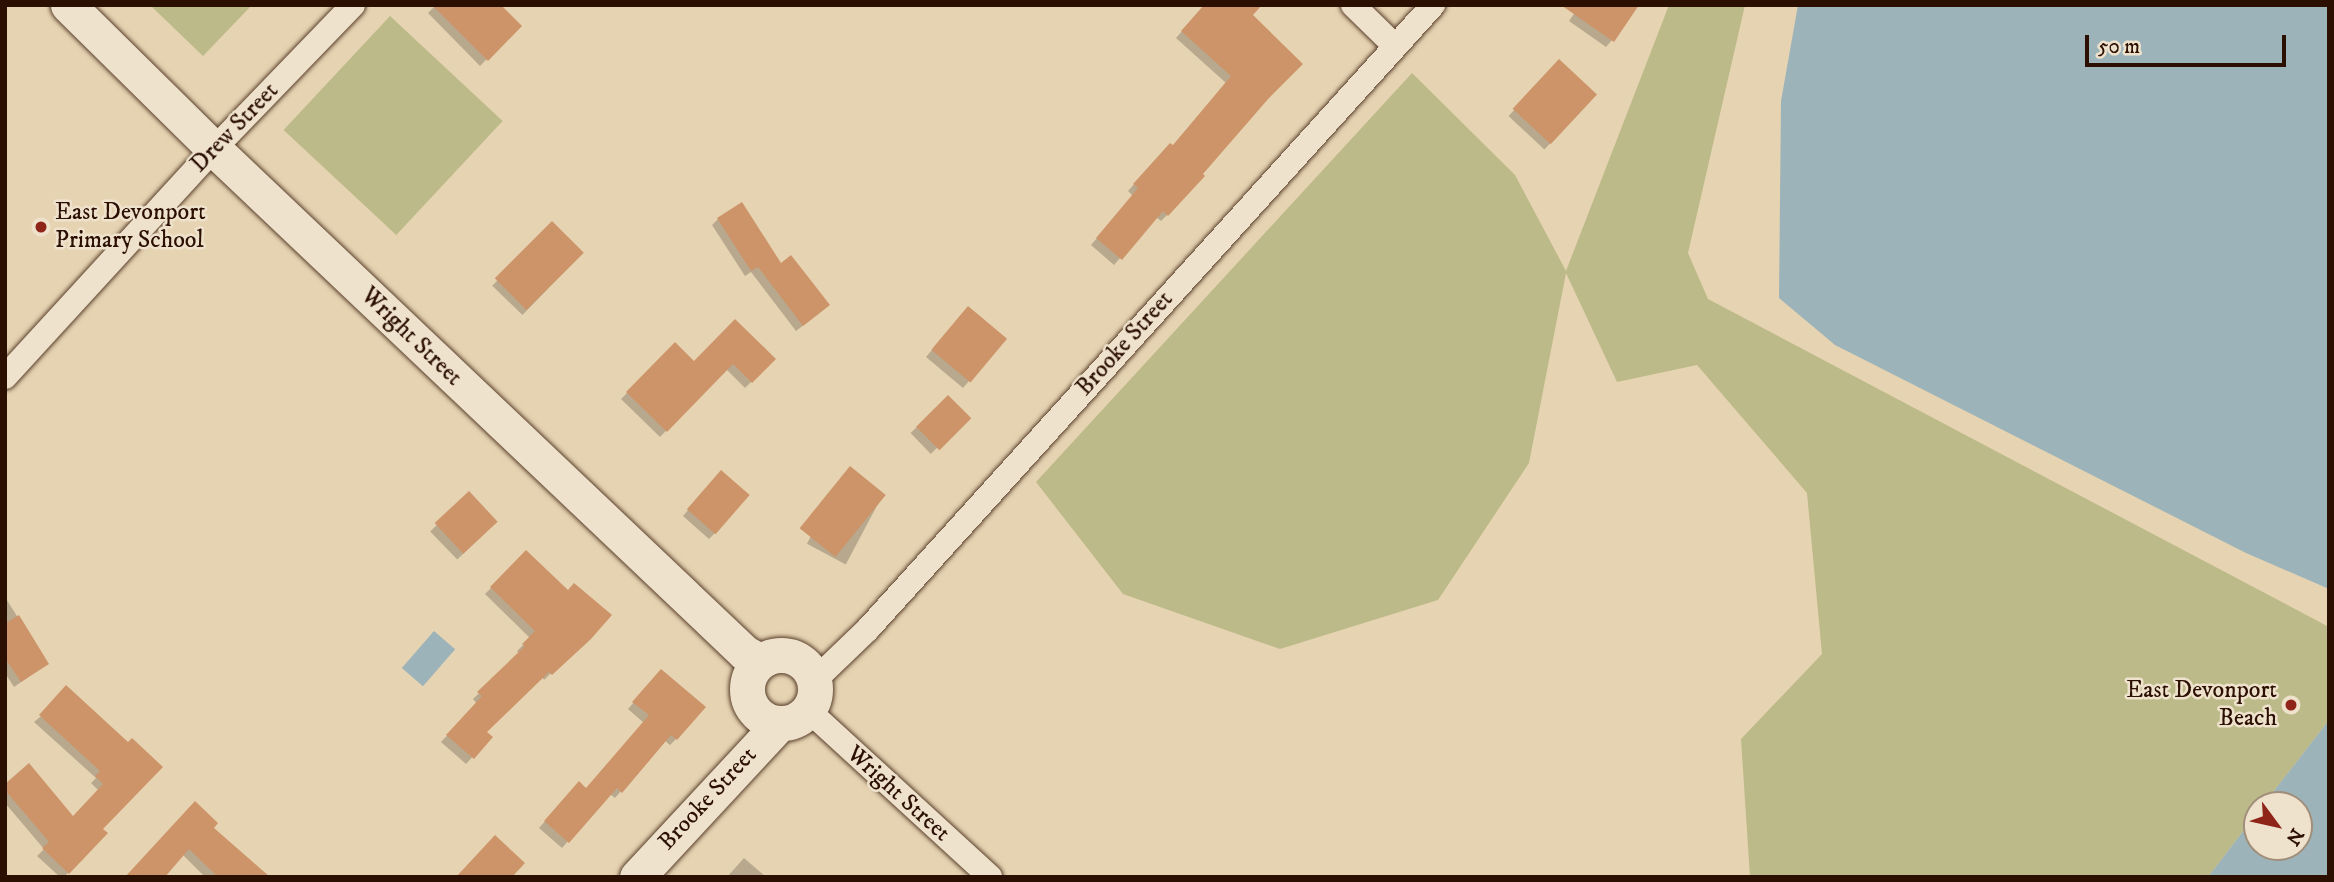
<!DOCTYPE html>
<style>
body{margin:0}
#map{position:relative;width:2334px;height:882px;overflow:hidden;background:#e6d3b2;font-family:"IM FELL DW Pica",serif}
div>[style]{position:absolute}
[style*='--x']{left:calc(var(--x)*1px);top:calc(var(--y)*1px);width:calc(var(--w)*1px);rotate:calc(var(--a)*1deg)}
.green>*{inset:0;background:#bcba88;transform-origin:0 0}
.water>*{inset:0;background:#9cb4b9;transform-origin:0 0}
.shadow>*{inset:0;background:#0003;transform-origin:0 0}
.building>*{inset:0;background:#cd946a;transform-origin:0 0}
.roads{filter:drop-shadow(0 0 2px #5a402c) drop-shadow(0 0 2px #5a402c)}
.street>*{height:24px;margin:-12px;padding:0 12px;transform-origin:12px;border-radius:12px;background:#efe2cd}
.secondary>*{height:35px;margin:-17.5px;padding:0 17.5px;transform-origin:17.5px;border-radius:17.5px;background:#efe2cd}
.secondary>.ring{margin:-17.5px;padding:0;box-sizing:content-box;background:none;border:35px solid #efe2cd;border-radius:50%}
.dots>*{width:19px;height:19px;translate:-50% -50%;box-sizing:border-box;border:4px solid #efe2cd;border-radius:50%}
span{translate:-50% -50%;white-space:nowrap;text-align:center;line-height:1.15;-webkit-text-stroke:5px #efe2cd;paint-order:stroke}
.street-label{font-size:24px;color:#2b0f00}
.poi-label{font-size:24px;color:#2b0f00}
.left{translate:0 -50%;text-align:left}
.right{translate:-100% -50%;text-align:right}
.frame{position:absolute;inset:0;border:7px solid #2b0f00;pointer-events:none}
.north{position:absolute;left:2243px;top:791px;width:70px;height:70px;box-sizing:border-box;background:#efe2cd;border:2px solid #a18e7b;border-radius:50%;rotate:123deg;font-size:19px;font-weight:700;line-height:28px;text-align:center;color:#2b0f00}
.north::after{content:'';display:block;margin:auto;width:24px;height:32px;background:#8f2418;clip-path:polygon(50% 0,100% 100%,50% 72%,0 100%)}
.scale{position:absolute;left:2085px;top:35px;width:201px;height:32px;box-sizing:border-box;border:4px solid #2b0f00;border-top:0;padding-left:9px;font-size:21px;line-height:24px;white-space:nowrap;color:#2b0f00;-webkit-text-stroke:5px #efe2cd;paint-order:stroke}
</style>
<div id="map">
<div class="green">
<div style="clip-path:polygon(150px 5px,252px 5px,203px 56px)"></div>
<div style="clip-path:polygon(1669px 5px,1745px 5px,1688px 253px,1708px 299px,2329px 627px,2329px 720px,2263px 805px,2257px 805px,2257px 813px,2208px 877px,1750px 877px,1741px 739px,1822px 654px,1807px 493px,1697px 365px,1617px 382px,1566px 273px,1529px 463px,1438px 600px,1280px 649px,1123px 594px,1036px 482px,1412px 73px,1515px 175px,1566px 271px)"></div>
<div style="left:390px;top:16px;width:154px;height:156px;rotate:43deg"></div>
</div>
<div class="water">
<div style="clip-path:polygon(1798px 5px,2329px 5px,2329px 589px,2246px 553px,1835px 345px,1779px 298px,1781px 101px)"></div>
<div style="left:434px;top:631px;width:28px;height:49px;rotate:41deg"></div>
<div style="clip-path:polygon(2329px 720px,2329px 877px,2208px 877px,2257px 813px,2257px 847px,2299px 847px,2299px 805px,2263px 805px)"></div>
</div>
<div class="shadow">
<div style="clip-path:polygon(436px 5px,519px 26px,480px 66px,428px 13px)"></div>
<div style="clip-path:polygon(1205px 5px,1266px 98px,1167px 215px,1161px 221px,1156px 217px,1114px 265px,1091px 245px,1133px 196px,1128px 191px,1164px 151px,1172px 147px,1226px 83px,1176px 38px)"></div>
<div style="clip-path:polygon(1580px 5px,1612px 40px,1606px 47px,1569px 21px)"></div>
<div style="left:1559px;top:62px;width:49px;height:74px;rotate:43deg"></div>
<div style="clip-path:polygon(718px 219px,781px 265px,822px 311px,796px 331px,751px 272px,745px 276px,712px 225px)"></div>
<div style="left:552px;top:224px;width:42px;height:86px;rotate:44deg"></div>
<div style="clip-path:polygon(962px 314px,1005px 339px,963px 388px,926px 357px)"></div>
<div style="clip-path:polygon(675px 345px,694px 363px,774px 359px,745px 388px,726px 369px,660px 437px,621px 399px)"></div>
<div style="left:948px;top:397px;width:29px;height:52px;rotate:46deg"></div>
<div style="left:844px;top:474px;width:44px;height:79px;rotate:28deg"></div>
<div style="clip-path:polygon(715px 478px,715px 533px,709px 539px,683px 516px)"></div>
<div style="left:469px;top:494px;width:39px;height:54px;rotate:46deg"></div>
<div style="clip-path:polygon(527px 552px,567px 592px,609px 615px,544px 680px,542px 677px,485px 732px,491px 737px,466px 764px,441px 742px,477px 704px,473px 699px,520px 654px,517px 651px,530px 638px,485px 594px)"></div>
<div style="clip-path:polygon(5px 597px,47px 664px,14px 687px,5px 673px)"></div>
<div style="clip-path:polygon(655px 677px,676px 739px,670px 745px,664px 740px,621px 791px,615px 798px,610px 794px,562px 848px,539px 828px,573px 790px,586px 790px,644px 723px,628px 709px)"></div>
<div style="clip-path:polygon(79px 699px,128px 744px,101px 829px,105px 833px,64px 877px,60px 877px,37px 856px,44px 849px,5px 803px,5px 786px,73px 818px,99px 791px,91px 783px,96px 778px,34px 722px,40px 717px)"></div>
<div style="clip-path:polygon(211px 828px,266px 877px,205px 877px,182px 854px,127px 877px)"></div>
<div style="clip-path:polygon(744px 858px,766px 877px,727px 877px)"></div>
</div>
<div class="building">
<div style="clip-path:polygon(432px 5px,501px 5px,522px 26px,488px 61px)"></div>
<div style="clip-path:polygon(1204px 5px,1262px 5px,1253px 15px,1303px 64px,1269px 98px,1203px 174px,1205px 176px,1168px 216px,1163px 211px,1122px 260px,1096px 238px,1138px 188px,1133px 184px,1170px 143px,1173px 145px,1231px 76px,1181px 31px)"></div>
<div style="clip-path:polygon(1561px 5px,1639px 5px,1614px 42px)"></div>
<div style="left:1559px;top:59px;width:52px;height:68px;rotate:43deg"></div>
<div style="clip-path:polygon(742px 202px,781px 263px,791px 255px,830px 305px,803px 326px,758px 267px,751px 271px,717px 218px)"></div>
<div style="left:552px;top:221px;width:45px;height:81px;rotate:45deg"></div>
<div style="left:968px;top:306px;width:51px;height:57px;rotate:40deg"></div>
<div style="clip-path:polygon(735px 319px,776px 359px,752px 383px,733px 364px,667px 432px,626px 392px,675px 342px,694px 361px)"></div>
<div style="left:948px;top:395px;width:33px;height:45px;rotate:45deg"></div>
<div style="left:850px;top:466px;width:46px;height:80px;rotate:39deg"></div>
<div style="left:721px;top:470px;width:38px;height:52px;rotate:41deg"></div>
<div style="left:469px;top:491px;width:42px;height:47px;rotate:47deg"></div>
<div style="clip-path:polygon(526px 550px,568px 590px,574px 583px,612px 615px,591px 639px,552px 675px,549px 672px,487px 732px,493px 737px,474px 759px,446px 735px,482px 696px,477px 692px,525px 646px,522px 644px,535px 631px,490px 587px)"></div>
<div style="clip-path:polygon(19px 615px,49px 664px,21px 682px,5px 658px,5px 624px)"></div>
<div style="clip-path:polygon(661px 669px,706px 707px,677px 740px,671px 735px,622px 793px,617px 788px,569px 843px,544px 821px,579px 781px,586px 788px,649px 715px,632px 702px)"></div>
<div style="clip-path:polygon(66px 685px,128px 742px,132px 738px,163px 767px,103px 829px,108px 833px,69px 874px,42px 848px,49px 842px,5px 790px,5px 784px,29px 763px,73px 816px,103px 784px,95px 776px,100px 771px,39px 715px)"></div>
<div style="clip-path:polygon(195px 801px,218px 823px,214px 828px,270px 877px,218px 877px,189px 849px,165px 877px,125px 877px)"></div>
<div style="clip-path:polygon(495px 835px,525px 863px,512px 877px,456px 877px)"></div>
</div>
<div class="roads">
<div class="street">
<div style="--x:1353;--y:5;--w:59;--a:44.3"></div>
<div style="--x:5;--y:377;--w:309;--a:-47.5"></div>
<div style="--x:214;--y:149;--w:200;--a:-46"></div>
<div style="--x:814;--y:681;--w:75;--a:-43.9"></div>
<div style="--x:868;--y:629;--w:842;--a:-47.84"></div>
<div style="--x:808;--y:710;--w:247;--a:42.5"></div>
</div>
<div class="secondary">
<div style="--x:68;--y:5;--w:205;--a:44.6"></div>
<div style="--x:214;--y:149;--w:732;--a:43.51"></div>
<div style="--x:745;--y:653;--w:17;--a:28"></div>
<div class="ring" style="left:747px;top:655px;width:33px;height:33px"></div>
<div style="--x:637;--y:877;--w:210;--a:-47.1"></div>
</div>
</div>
<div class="dots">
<div style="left:41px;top:227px;background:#8f2418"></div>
<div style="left:2291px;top:705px;background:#8f2418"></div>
</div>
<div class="street-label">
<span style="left:235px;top:128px;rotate:-46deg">Drew Street</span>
<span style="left:411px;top:337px;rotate:44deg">Wright Street</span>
<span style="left:1125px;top:344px;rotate:-48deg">Brooke Street</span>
<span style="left:898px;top:794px;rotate:42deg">Wright Street</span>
<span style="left:708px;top:799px;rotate:-47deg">Brooke Street</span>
</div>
<div class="poi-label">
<span class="left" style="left:55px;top:227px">East Devonport<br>Primary School</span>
<span class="right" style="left:2277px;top:705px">East Devonport<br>Beach</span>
</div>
<div class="frame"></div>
<div class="north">N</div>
<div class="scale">50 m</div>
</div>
